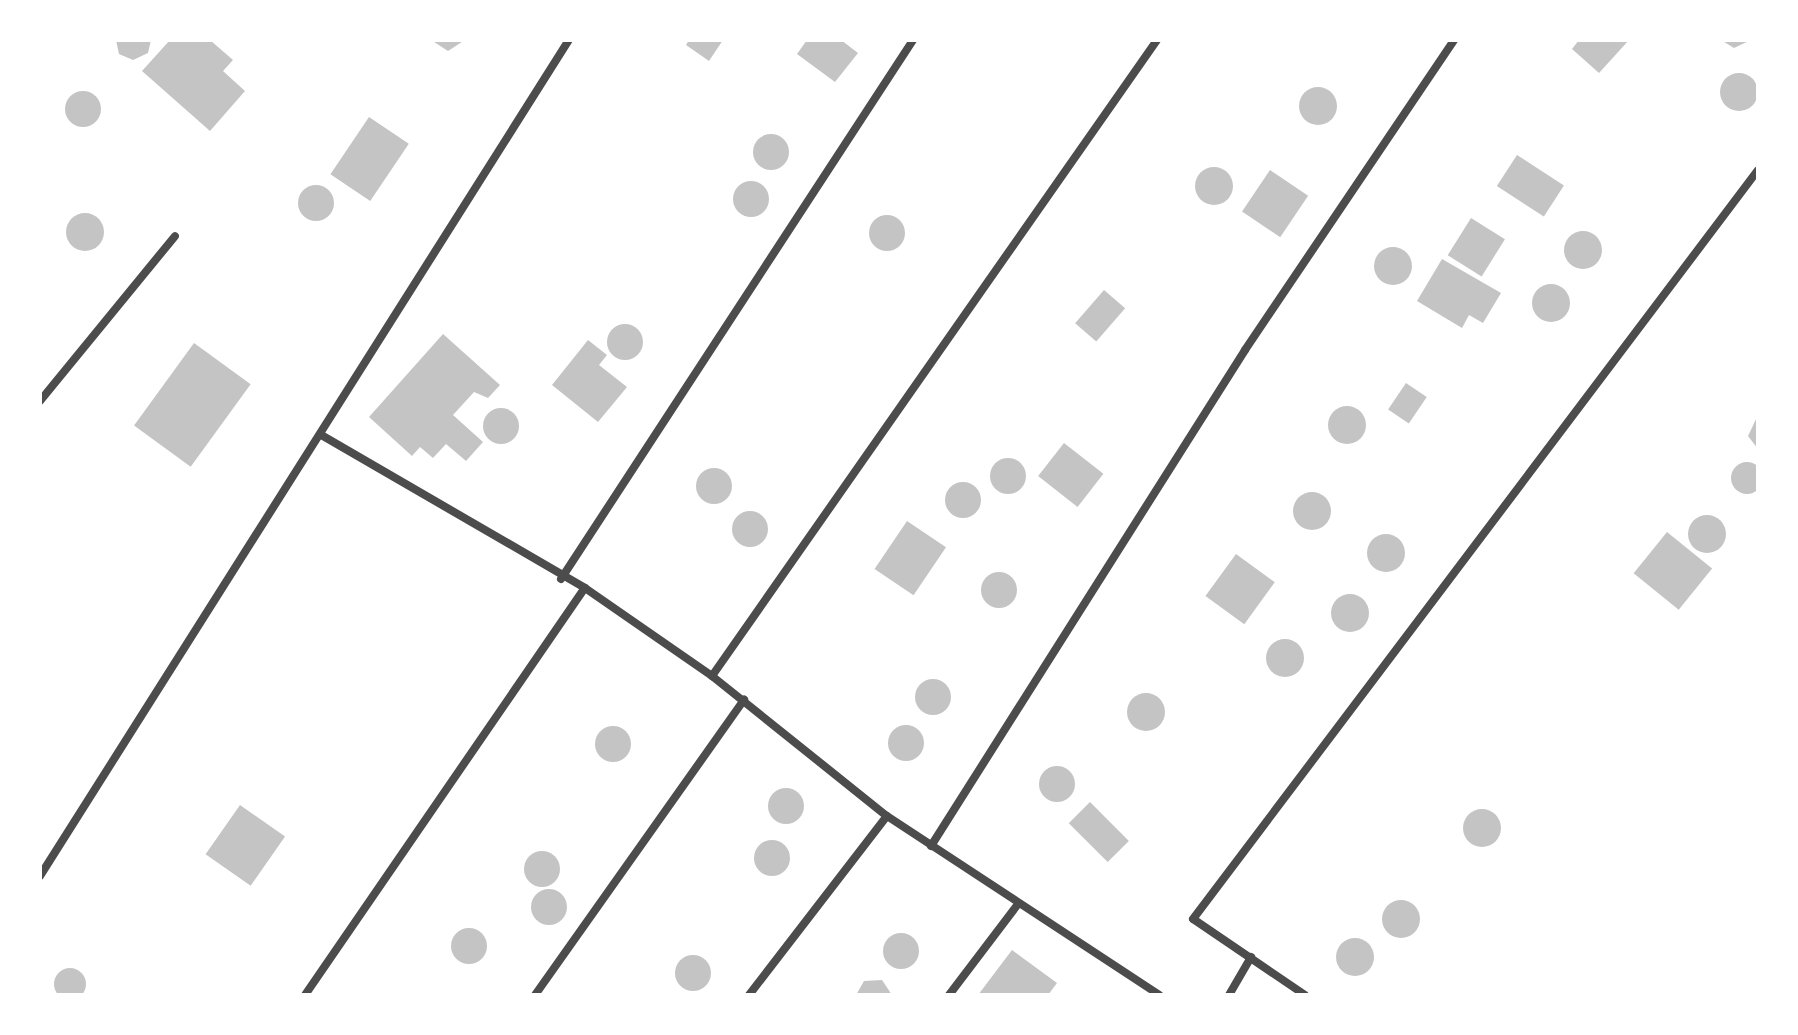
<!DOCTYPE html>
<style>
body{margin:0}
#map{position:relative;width:1798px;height:1035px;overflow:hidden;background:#fff;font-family:"IBM Plex Sans",sans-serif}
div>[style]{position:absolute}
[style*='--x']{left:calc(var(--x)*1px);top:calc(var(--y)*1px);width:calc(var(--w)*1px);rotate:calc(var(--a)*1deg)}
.building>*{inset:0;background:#c4c4c4;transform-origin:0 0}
.round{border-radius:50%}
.minor>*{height:8px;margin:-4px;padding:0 4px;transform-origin:4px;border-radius:4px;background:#4c4c4c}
span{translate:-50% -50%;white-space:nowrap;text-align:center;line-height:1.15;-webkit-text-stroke:8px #fff;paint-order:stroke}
.frame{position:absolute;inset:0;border:42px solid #fff;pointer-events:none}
</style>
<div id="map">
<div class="building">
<div style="clip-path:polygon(116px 40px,151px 40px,148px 53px,133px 60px,119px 54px)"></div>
<div style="clip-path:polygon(170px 40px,210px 40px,233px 60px,223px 71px,245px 91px,210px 131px,142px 71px)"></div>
<div style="clip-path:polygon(431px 40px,465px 40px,448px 51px)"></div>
<div style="clip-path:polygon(689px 40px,723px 40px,709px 61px,686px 45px)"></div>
<div style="clip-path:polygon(807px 40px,841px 40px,858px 53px,835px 82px,797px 54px)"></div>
<div style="clip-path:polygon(1579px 40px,1629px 40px,1599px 73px,1572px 49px)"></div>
<div style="clip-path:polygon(1721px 40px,1751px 40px,1734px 48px)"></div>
<div class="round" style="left:1720px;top:73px;width:38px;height:38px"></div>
<div class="round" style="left:1299px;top:87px;width:38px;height:38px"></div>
<div class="round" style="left:65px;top:91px;width:36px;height:36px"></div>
<div style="left:369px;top:117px;width:48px;height:69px;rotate:34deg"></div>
<div class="round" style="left:753px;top:134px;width:36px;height:36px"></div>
<div style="left:1517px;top:155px;width:56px;height:37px;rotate:33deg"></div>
<div class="round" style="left:1195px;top:167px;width:38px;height:38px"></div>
<div style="left:1270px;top:170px;width:46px;height:50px;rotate:34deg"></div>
<div class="round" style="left:733px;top:181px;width:36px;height:36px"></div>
<div class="round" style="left:298px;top:185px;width:36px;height:36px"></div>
<div class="round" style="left:66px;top:213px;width:38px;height:38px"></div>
<div class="round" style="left:869px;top:215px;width:36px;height:36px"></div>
<div style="left:1471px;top:218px;width:40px;height:44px;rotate:32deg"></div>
<div class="round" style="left:1564px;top:231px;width:38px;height:38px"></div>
<div class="round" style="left:1374px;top:247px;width:38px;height:38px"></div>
<div style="clip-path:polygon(1442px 259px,1501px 293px,1483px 323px,1469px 315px,1462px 328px,1417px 301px)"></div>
<div class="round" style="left:1532px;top:284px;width:38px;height:38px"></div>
<div style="left:1104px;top:290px;width:28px;height:44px;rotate:41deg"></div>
<div class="round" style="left:607px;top:324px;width:36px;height:36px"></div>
<div style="clip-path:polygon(443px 334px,500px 385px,488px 398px,474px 392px,453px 415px,483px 442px,466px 461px,446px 444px,433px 458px,420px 447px,412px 456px,369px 417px)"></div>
<div style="clip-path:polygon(588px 340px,607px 355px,599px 365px,627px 387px,598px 422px,552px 385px)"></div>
<div style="left:194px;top:343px;width:70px;height:102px;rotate:36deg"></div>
<div style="left:1406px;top:383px;width:25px;height:32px;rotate:34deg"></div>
<div class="round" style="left:1328px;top:406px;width:38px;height:38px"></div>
<div class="round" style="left:483px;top:408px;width:36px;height:36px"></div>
<div style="clip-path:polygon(1758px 415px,1758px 449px,1748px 436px)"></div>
<div style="left:1064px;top:443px;width:50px;height:42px;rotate:38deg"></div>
<div class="round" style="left:990px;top:458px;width:36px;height:36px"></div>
<div class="round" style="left:1731px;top:462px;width:32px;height:32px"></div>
<div class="round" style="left:696px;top:468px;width:36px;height:36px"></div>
<div class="round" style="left:945px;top:482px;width:36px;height:36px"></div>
<div class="round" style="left:1293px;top:492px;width:38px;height:38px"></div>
<div class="round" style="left:732px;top:511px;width:36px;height:36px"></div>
<div class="round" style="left:1688px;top:515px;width:38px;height:38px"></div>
<div style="left:907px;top:521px;width:47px;height:58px;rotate:34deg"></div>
<div style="left:1667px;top:532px;width:58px;height:53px;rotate:39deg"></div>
<div class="round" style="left:1367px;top:534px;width:38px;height:38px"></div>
<div style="left:1236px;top:554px;width:48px;height:52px;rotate:36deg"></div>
<div class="round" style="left:981px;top:572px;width:36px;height:36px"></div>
<div class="round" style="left:1331px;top:594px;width:38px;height:38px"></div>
<div class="round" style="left:1266px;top:639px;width:38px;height:38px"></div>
<div class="round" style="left:915px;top:679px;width:36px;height:36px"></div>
<div class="round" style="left:1127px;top:693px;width:38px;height:38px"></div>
<div class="round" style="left:888px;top:725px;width:36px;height:36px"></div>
<div class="round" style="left:595px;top:726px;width:36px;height:36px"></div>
<div class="round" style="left:1039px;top:766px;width:36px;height:36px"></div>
<div class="round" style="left:768px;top:788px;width:36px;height:36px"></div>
<div style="left:1090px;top:802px;width:55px;height:30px;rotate:45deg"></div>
<div style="left:240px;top:805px;width:55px;height:60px;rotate:35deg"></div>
<div class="round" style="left:1463px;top:809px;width:38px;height:38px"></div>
<div class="round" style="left:754px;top:840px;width:36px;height:36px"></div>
<div class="round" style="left:524px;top:851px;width:36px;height:36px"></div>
<div class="round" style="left:531px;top:889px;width:36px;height:36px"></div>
<div class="round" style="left:1382px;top:900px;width:38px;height:38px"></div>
<div class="round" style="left:451px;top:928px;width:36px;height:36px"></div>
<div class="round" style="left:883px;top:933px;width:36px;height:36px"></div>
<div class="round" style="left:1336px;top:938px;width:38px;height:38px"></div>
<div style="clip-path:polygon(1012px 950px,1057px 983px,1048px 995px,978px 995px)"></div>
<div class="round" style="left:675px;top:955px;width:36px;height:36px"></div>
<div class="round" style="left:54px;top:968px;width:32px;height:32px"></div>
<div style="clip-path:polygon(882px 980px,892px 995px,856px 995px,864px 981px)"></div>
</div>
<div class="minor">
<div style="--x:40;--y:401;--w:213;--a:-50.7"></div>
<div style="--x:323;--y:436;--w:303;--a:30.1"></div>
<div style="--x:585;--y:588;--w:155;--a:34.7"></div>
<div style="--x:712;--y:676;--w:224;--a:38.7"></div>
<div style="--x:887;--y:816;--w:326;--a:33.3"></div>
<div style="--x:561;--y:579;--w:644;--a:-56.85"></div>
<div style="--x:712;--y:676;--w:776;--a:-55.02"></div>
<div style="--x:931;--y:846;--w:587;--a:-57.66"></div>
<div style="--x:1245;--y:350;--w:374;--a:-56"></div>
<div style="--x:40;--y:876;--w:989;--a:-57.68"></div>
<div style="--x:305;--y:995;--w:494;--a:-55.5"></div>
<div style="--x:535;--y:995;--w:362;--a:-54.7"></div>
<div style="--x:749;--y:995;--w:226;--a:-52.4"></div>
<div style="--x:949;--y:995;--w:114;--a:-52.8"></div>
<div style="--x:1229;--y:995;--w:44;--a:-59.9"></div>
<div style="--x:1305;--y:995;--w:135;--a:-145.8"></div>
<div style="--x:1193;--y:919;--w:938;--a:-52.97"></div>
</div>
<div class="frame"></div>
</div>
